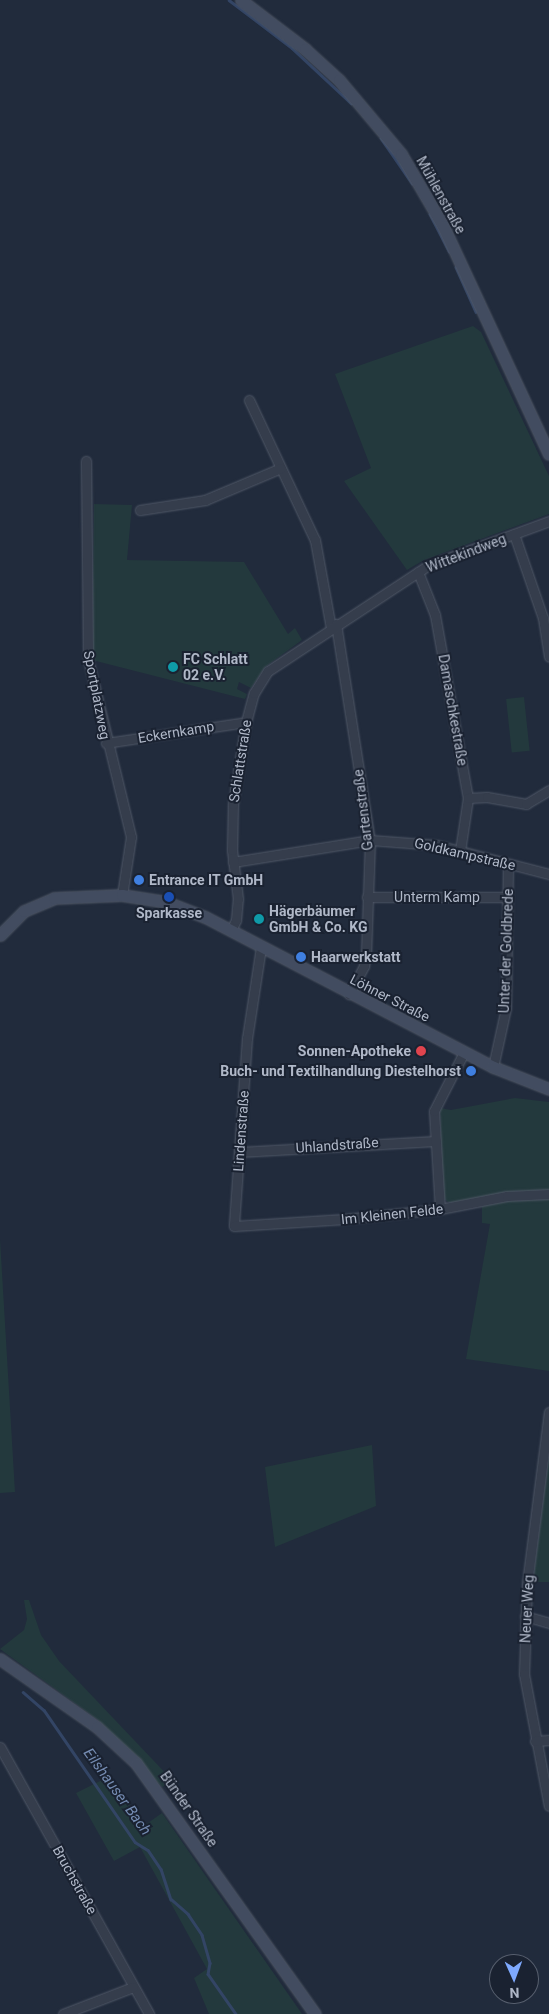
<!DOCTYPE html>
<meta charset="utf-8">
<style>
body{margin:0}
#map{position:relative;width:549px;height:2014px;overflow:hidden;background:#212b3c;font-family:Roboto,sans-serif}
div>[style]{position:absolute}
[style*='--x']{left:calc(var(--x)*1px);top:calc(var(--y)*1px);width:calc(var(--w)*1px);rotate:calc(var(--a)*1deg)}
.green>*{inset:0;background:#23393d;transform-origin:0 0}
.stream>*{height:2.5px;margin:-1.25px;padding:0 1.25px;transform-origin:1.25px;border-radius:1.25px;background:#334565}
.roads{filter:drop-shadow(0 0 1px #505867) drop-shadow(0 0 1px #505867)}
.street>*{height:9px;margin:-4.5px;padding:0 4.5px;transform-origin:4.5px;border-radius:4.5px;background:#353d4c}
.secondary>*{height:11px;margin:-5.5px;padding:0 5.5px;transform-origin:5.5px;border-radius:5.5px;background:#424c60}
.dots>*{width:14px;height:14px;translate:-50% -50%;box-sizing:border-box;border:2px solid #1a2231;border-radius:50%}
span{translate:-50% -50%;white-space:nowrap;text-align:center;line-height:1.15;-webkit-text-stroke:4px #1a2231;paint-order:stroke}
.street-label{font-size:14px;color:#b0b8c8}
.poi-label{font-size:14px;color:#b0b8c8;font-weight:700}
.left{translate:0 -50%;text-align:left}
.right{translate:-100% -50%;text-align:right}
.water-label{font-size:15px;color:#758cb2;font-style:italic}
.north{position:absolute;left:489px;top:1954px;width:50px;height:50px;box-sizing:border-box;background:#1a2231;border:1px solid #565e6d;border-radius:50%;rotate:178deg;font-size:14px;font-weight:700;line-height:20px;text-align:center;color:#b0b8c8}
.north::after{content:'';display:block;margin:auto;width:18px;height:22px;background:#7ea9fe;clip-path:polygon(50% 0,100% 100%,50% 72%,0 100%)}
</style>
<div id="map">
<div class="green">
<div style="clip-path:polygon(473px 326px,481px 332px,549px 476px,549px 514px,424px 560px,407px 570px,344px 481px,371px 468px,335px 374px)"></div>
<div style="clip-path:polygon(94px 504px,132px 505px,127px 560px,244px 562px,288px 634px,295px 628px,302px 640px,265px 667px,251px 688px,239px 682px,237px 689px,247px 694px,245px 699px,92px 660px)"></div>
<div style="left:524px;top:697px;width:54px;height:18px;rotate:84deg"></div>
<div style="clip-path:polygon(515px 1098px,549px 1102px,549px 1371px,466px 1359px,490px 1224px,482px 1223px,482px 1205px,448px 1202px,443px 1198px,440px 1108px,451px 1110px)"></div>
<div style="clip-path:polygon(0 1239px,15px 1492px,0 1493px)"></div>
<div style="clip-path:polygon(372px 1445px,376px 1506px,275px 1547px,265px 1467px)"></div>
<div style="clip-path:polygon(549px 1455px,549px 1582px,533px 1582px)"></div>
<div style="clip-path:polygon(24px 1600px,29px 1600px,41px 1635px,59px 1661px,173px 1781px,162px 1787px,98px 1720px,0 1649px,24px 1630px,27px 1619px)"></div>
<div style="clip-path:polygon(108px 1777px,145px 1825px,162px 1813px,302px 2014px,209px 2014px,194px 1978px,207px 1969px,140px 1847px,114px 1861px,76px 1793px)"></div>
</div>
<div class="stream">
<div style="--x:229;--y:0;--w:79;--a:37.3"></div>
<div style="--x:292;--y:48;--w:81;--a:43"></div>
<div style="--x:381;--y:138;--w:55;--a:55.4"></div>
<div style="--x:430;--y:214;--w:42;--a:62.8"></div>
<div style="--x:456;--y:267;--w:49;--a:66"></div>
<div style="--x:23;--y:1692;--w:28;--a:41"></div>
<div style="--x:44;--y:1710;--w:160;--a:55.4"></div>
<div style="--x:135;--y:1842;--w:15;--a:32"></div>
<div style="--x:148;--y:1850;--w:23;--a:56"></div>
<div style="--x:161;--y:1869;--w:32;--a:72"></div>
<div style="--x:171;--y:1899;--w:23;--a:41"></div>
<div style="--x:188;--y:1914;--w:25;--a:56"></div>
<div style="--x:202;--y:1935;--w:29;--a:74"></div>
<div style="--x:210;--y:1963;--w:11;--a:100"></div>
<div style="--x:208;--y:1974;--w:49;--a:55"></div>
</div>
<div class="roads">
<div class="street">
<div style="--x:249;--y:400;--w:155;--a:64.8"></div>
<div style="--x:315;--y:540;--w:89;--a:79.7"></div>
<div style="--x:86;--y:461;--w:198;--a:89.4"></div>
<div style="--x:88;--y:659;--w:183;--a:76.4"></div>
<div style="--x:131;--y:837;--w:59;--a:98.8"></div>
<div style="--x:140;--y:510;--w:66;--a:-8.7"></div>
<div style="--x:205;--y:500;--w:82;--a:-22.8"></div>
<div style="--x:514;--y:534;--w:89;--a:71"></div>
<div style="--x:543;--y:618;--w:39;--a:81"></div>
<div style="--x:418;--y:572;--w:46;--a:68.4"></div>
<div style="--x:435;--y:615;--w:186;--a:79.8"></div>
<div style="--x:468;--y:798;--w:54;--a:98.6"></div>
<div style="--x:336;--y:624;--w:219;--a:81.1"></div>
<div style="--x:370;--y:840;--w:112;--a:92"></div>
<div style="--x:366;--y:952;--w:14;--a:98"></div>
<div style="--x:364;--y:966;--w:32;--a:118"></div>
<div style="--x:106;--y:743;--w:142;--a:-8.5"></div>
<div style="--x:468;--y:798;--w:19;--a:-3"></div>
<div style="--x:487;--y:797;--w:40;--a:10"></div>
<div style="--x:526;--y:804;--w:27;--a:-31"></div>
<div style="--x:233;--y:862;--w:139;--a:-9.1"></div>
<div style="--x:370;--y:840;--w:67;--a:4.3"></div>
<div style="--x:437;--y:845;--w:116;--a:14.5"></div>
<div style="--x:367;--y:897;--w:140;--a:0"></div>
<div style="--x:231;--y:931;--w:12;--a:-66"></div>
<div style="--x:236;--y:920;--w:21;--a:-85"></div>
<div style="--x:238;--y:899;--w:49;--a:-97"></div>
<div style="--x:232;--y:850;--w:46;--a:-88.8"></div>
<div style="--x:233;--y:804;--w:83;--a:-81"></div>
<div style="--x:246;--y:722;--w:30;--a:-75"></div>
<div style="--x:254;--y:693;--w:26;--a:-58"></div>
<div style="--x:268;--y:671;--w:193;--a:-33.4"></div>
<div style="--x:429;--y:565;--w:128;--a:-20.1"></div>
<div style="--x:261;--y:947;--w:92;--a:98.7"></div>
<div style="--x:247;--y:1038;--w:188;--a:94"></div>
<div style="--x:234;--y:1226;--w:111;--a:-3.6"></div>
<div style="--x:345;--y:1219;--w:96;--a:-6"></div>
<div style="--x:440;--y:1209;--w:68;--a:-11"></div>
<div style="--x:507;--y:1196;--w:42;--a:-2.7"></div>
<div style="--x:493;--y:1067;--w:60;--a:-77.6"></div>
<div style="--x:506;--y:1008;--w:144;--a:-89.2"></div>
<div style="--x:239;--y:1152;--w:197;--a:-3.2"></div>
<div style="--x:440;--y:1209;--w:98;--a:-93.5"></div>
<div style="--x:434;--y:1111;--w:66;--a:-63"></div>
<div style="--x:549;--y:1412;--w:173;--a:97.3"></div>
<div style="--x:527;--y:1584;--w:90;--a:91.9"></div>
<div style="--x:524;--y:1674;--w:134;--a:79.3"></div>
<div style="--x:525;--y:1616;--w:25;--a:16"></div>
<div style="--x:535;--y:1741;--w:14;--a:-4"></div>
<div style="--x:0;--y:1747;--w:306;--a:60.8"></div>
<div style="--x:63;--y:2014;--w:75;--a:-21.1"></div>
</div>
<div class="secondary">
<div style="--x:241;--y:0;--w:81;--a:37.4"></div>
<div style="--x:305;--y:49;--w:46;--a:42.4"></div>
<div style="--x:339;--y:80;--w:97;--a:50"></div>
<div style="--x:401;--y:154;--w:83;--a:59.7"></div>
<div style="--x:443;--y:226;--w:251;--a:65.1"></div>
<div style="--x:0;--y:935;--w:34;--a:-45"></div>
<div style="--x:24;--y:911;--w:33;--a:-23"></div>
<div style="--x:54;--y:898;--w:68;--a:-2.5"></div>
<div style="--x:122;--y:895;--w:45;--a:9"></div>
<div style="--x:166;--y:902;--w:42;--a:21"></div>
<div style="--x:205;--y:917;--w:325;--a:27.5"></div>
<div style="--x:493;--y:1067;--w:60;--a:21.4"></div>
<div style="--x:0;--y:1659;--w:118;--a:35"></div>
<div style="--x:97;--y:1727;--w:53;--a:42.7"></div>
<div style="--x:136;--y:1763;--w:308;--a:54.5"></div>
</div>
</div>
<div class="dots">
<div style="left:173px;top:667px;background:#0f9aa8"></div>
<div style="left:139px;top:880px;background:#3f7fe0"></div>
<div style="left:169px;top:897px;background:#1a4fb4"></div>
<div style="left:259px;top:919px;background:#0f9aa8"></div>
<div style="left:301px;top:957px;background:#3f7fe0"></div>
<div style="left:421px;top:1051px;background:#e0444e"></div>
<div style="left:471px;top:1071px;background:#3f7fe0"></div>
</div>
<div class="street-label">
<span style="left:441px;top:195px;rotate:61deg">Mühlenstraße</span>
<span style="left:466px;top:553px;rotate:-21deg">Wittekindweg</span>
<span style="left:97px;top:695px;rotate:79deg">Sportplatzweg</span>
<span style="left:453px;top:710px;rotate:80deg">Damaschkestraße</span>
<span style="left:176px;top:732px;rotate:-9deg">Eckernkamp</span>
<span style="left:240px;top:761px;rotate:-81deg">Schlattstraße</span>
<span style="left:363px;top:810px;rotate:-97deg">Gartenstraße</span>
<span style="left:465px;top:854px;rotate:13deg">Goldkampstraße</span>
<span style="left:437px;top:897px">Unterm Kamp</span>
<span style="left:506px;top:951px;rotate:-88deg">Unter der Goldbrede</span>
<span style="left:390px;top:998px;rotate:27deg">Löhner Straße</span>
<span style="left:241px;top:1131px;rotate:-86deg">Lindenstraße</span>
<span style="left:337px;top:1145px;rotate:-4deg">Uhlandstraße</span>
<span style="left:392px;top:1214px;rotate:-6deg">Im Kleinen Felde</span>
<span style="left:527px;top:1609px;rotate:-87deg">Neuer Weg</span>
<span style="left:189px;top:1809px;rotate:55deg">Bünder Straße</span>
<span style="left:75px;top:1880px;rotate:61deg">Bruchstraße</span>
</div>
<div class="poi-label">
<span class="left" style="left:183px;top:667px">FC Schlatt<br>02 e.V.</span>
<span class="left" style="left:149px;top:880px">Entrance IT GmbH</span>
<span class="left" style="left:269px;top:919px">Hägerbäumer<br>GmbH &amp; Co. KG</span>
<span style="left:169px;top:913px">Sparkasse</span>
<span class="left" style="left:311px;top:957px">Haarwerkstatt</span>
<span class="right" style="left:411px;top:1051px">Sonnen-Apotheke</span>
<span class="right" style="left:461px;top:1071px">Buch- und Textilhandlung Diestelhorst</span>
</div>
<div class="water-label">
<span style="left:117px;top:1792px;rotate:54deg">Eilshauser Bach</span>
</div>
<div class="north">N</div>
</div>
